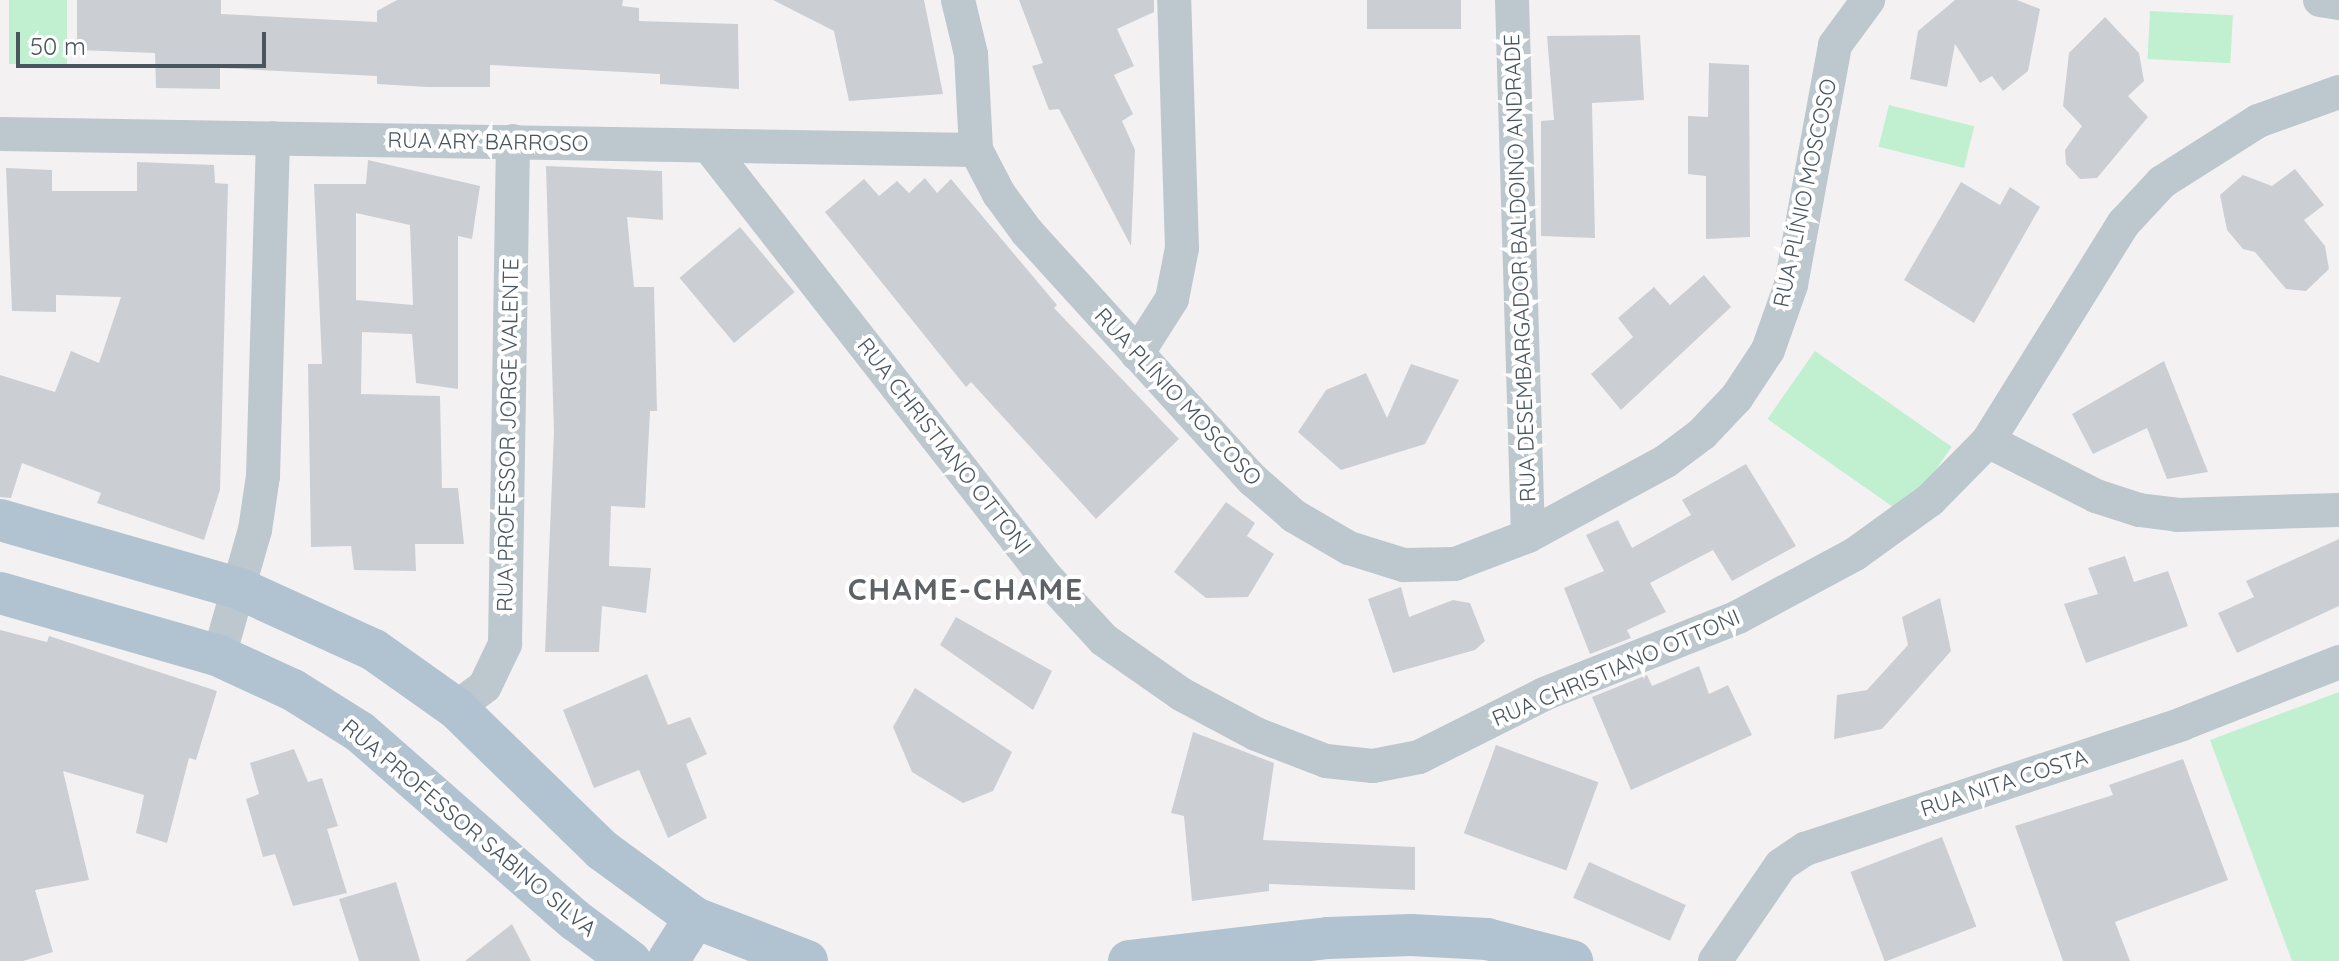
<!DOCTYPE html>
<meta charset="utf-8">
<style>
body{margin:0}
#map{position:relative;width:2339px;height:961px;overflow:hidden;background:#f4f1f2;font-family:Quicksand,sans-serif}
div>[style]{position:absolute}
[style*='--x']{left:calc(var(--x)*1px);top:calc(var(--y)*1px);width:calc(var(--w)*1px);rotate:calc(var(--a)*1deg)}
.green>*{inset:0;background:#c1f0d0;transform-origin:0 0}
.building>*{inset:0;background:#cbcfd4;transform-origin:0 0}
.minor>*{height:34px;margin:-17px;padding:0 17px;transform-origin:17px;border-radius:17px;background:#bdc7ce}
.major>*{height:42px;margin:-21px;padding:0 21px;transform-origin:21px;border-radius:21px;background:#b1c3d0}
span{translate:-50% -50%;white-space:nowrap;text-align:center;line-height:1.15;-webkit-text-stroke:8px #fff;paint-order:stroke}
.street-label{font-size:22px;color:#49565f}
.district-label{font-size:30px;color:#5e6266;font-weight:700;letter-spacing:2px}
.scale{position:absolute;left:16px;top:32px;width:250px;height:36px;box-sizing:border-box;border:4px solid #49565f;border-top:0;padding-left:10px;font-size:24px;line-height:28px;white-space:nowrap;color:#49565f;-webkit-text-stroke:6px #fff;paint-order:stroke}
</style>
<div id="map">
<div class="green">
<div style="left:9px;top:0;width:58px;height:64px"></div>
<div style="left:2150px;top:11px;width:83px;height:48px;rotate:3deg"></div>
<div style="left:1889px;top:105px;width:88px;height:43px;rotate:14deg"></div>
<div style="left:1815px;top:351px;width:167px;height:83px;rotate:35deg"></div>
<div style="clip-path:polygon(2339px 692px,2339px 961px,2292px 961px,2210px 740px)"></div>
</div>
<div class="building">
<div style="clip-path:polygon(77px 0,221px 0,221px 14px,377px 22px,377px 11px,397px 0,623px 0,622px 6px,639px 8px,639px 21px,738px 24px,739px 89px,660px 84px,660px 74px,490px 65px,490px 87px,428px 87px,377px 84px,377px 76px,220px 68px,220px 89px,156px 88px,155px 53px,77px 50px)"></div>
<div style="clip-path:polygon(773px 0,924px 0,943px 94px,849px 101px,834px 31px)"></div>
<div style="clip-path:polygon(1019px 0,1154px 0,1154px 12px,1117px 29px,1134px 66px,1114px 75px,1133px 114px,1122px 121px,1135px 150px,1131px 246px,1059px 109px,1049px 110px,1032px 66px,1043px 63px)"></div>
<div style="left:1367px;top:0;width:94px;height:29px"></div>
<div style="clip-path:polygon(1955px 0,2017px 0,2040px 9px,2028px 71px,2003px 91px,1992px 76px,1980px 83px,1955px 44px,1947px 87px,1910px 79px,1918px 31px)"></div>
<div style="clip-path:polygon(2105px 17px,2139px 53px,2144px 81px,2128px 96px,2148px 117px,2097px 178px,2080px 179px,2066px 164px,2065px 150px,2082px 126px,2063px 106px,2069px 53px)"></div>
<div style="clip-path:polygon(1640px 35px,1644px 100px,1592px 103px,1595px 238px,1541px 236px,1541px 121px,1554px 120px,1547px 36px)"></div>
<div style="clip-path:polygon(1709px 63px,1749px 65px,1750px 237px,1706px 239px,1706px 176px,1688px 174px,1688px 116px,1708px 117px)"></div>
<div style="clip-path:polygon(evenodd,368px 160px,480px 186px,472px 239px,458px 236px,458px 389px,416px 383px,412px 334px,362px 332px,361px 394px,440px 396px,442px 488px,458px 488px,464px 544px,415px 544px,416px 571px,354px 570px,351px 546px,311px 547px,308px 364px,322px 364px,314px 184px,366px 184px,368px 160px,356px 213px,410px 225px,413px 305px,356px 300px,356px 213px)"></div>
<div style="clip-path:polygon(137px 162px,214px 165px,215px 183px,228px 184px,220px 490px,204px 540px,97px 503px,101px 493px,22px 463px,11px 498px,0 497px,0 375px,55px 392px,71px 351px,99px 363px,121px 297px,56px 295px,56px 312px,12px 311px,6px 168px,52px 170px,52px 191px,137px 191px)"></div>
<div style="clip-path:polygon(546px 166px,662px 171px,663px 220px,627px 217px,634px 287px,654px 287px,657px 411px,650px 411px,645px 508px,611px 506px,609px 566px,651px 568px,646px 613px,602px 606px,599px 652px,545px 652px,554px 432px)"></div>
<div style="clip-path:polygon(2295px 169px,2324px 205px,2304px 220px,2325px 246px,2329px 269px,2306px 291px,2286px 289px,2255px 252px,2243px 249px,2227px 230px,2220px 195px,2243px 175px,2272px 186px)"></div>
<div style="clip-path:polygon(925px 178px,937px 193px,951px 179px,1057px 305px,1054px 308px,1179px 439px,1096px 519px,971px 382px,966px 387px,825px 212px,864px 179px,879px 196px,897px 181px,909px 193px)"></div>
<div style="clip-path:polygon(1961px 182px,2000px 205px,2010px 187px,2040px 207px,1974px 323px,1904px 280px)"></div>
<div style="left:740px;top:227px;width:85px;height:79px;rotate:50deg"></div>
<div style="clip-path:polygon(1704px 275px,1731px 307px,1621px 410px,1591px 374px,1633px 337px,1618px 318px,1654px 287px,1670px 305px)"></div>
<div style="clip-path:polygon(2164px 361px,2208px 472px,2167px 479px,2147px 428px,2093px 454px,2072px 414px)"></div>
<div style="clip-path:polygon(1411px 364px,1459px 380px,1425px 444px,1341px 470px,1298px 432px,1326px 390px,1366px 373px,1387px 418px)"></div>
<div style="clip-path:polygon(1746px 464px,1796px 546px,1732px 581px,1713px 550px,1650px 583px,1666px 612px,1627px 630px,1631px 638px,1590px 654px,1564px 588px,1604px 571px,1586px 535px,1618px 520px,1632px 548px,1691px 515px,1682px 500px)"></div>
<div style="clip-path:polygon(1226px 502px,1255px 523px,1247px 536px,1274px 554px,1248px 597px,1206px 598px,1174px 572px)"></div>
<div style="clip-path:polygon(2339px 539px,2339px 606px,2237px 653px,2218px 613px,2254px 597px,2246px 581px)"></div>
<div style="clip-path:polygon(2125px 556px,2134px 582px,2168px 571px,2188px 626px,2086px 663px,2064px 604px,2098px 594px,2088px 568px)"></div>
<div style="clip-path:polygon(1401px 587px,1409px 617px,1453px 600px,1470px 603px,1485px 641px,1475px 650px,1393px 673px,1368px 599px)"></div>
<div style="clip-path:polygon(1940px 598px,1951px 651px,1882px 729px,1834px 739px,1837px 695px,1867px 690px,1908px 645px,1902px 617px)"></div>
<div style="clip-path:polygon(956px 617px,1052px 671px,1033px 710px,940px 645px)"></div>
<div style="clip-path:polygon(0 630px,47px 642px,49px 636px,217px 691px,196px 760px,189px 758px,167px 843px,136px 833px,144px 795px,63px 771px,89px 880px,35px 890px,53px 952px,23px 961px,0 961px)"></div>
<div style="clip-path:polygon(1699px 666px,1709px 694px,1728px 685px,1752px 735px,1631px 790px,1592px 697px,1647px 675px,1652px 686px)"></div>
<div style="clip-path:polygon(647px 674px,668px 725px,690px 717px,707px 754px,686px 764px,707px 818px,668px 838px,639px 770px,594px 788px,563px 710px)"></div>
<div style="clip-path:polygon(915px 688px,1012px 752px,993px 791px,963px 803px,912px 772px,893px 727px)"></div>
<div style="clip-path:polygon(1193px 732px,1274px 763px,1263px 840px,1415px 847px,1415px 890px,1269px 884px,1269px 891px,1192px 901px,1184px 816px,1171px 813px)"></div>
<div style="left:1496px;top:745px;width:109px;height:94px;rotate:20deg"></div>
<div style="clip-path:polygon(294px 749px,308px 782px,322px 778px,338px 826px,327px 829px,347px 893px,293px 906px,275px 854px,263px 857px,246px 799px,259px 794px,250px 763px)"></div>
<div style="clip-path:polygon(2183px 759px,2228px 880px,2115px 922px,2130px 961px,2063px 961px,2015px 826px,2113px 795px,2109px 785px)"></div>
<div style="left:1942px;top:837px;width:96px;height:98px;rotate:69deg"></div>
<div style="left:1589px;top:862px;width:106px;height:39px;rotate:24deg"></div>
<div style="clip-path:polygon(396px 882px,420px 961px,359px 961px,339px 899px)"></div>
<div style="clip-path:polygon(512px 924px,531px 961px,465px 961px)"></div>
</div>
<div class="minor">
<div style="--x:958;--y:0;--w:56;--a:76.5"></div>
<div style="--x:971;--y:54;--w:96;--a:87"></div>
<div style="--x:976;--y:150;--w:50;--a:62.4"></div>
<div style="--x:999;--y:194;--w:47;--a:53.6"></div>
<div style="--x:1027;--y:232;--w:336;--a:47.7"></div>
<div style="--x:1253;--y:480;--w:55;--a:41.3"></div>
<div style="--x:1294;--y:516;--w:64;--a:30.2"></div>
<div style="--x:1349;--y:548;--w:58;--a:17.2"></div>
<div style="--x:1404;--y:565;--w:51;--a:-1.1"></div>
<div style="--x:1455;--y:564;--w:78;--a:-21"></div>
<div style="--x:1528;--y:536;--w:157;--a:-28.5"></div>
<div style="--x:1666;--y:461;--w:45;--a:-36.9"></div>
<div style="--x:1702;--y:434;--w:51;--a:-46.6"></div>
<div style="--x:1737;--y:397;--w:56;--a:-56.6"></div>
<div style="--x:1768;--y:350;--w:69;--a:-70.5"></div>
<div style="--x:1791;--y:285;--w:244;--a:-79.6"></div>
<div style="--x:1835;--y:45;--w:56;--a:-53.7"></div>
<div style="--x:1512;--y:0;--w:536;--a:88.29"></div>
<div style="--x:2320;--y:0;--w:19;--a:9"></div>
<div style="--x:0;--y:134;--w:976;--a:0.94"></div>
<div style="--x:711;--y:149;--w:542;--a:51.97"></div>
<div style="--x:1045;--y:576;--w:87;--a:47.3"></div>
<div style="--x:1104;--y:640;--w:94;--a:35"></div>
<div style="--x:1181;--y:694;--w:85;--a:28.1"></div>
<div style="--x:1256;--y:734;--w:75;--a:21.1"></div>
<div style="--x:1326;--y:761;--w:47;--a:6.1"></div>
<div style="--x:1373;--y:766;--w:47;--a:-11.1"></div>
<div style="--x:1419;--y:757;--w:140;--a:-26.7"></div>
<div style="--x:1544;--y:694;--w:209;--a:-21.6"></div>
<div style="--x:1738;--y:617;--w:133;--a:-28.3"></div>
<div style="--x:1855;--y:554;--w:92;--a:-35.8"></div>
<div style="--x:1930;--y:500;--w:83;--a:-45.5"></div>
<div style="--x:1988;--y:441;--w:256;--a:-58.1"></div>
<div style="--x:2123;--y:224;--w:57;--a:-47.1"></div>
<div style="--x:2162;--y:182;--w:114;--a:-32.4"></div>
<div style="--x:2258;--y:121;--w:86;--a:-19.7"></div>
<div style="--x:1137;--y:354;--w:65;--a:-57.5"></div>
<div style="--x:1172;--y:299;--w:52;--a:-78.9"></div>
<div style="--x:1182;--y:248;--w:248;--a:-91.8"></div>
<div style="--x:1988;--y:441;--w:121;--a:27"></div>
<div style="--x:2096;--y:496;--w:45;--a:18"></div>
<div style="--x:2139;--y:510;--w:38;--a:7"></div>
<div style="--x:2177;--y:515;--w:162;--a:-1.8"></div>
<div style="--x:219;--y:656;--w:131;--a:-74.1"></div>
<div style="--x:255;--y:530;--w:55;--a:-81.6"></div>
<div style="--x:263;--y:476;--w:338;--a:-88.3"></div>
<div style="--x:456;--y:708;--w:36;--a:-37"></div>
<div style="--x:485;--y:686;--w:47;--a:-64.5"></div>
<div style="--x:505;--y:644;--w:503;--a:-89.09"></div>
<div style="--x:1715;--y:961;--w:116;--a:-55.5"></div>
<div style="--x:1781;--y:865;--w:29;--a:-34"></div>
<div style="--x:1805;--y:849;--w:397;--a:-18.3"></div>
<div style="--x:2182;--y:724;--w:169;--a:-21.5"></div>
</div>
<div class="major">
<div style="--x:0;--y:520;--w:250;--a:16"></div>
<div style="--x:240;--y:589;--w:147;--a:24.5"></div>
<div style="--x:374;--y:650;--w:100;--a:35.3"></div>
<div style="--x:456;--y:708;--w:204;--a:44.2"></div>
<div style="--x:602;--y:850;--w:115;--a:36.2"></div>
<div style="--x:695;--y:918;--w:120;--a:21"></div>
<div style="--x:0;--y:593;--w:228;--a:16"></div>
<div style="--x:219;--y:656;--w:81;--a:24.7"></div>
<div style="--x:293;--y:690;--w:79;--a:32.1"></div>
<div style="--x:360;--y:732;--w:286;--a:41.2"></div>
<div style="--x:575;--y:920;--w:69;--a:36.7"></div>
<div style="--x:668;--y:961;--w:51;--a:-57.9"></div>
<div style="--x:1129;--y:961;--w:200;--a:-6.6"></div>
<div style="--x:1328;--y:938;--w:83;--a:-2.1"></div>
<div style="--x:1411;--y:935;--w:76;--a:3"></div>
<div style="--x:1487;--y:939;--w:88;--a:14.5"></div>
</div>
<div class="street-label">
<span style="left:488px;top:142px;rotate:1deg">RUA ARY BARROSO</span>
<span style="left:1805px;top:193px;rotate:-78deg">RUA PLÍNIO MOSCOSO</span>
<span style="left:1520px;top:268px;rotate:-92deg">RUA DESEMBARGADOR BALDOINO ANDRADE</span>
<span style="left:1178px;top:397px;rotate:47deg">RUA PLÍNIO MOSCOSO</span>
<span style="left:508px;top:435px;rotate:-89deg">RUA PROFESSOR JORGE VALENTE</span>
<span style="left:944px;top:446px;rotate:52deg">RUA CHRISTIANO OTTONI</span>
<span style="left:1616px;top:668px;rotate:-23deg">RUA CHRISTIANO OTTONI</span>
<span style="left:2004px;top:783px;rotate:-18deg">RUA NITA COSTA</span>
<span style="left:469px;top:828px;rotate:40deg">RUA PROFESSOR SABINO SILVA</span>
</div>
<div class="district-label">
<span style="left:966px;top:589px">CHAME-CHAME</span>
</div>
<div class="scale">50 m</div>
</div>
